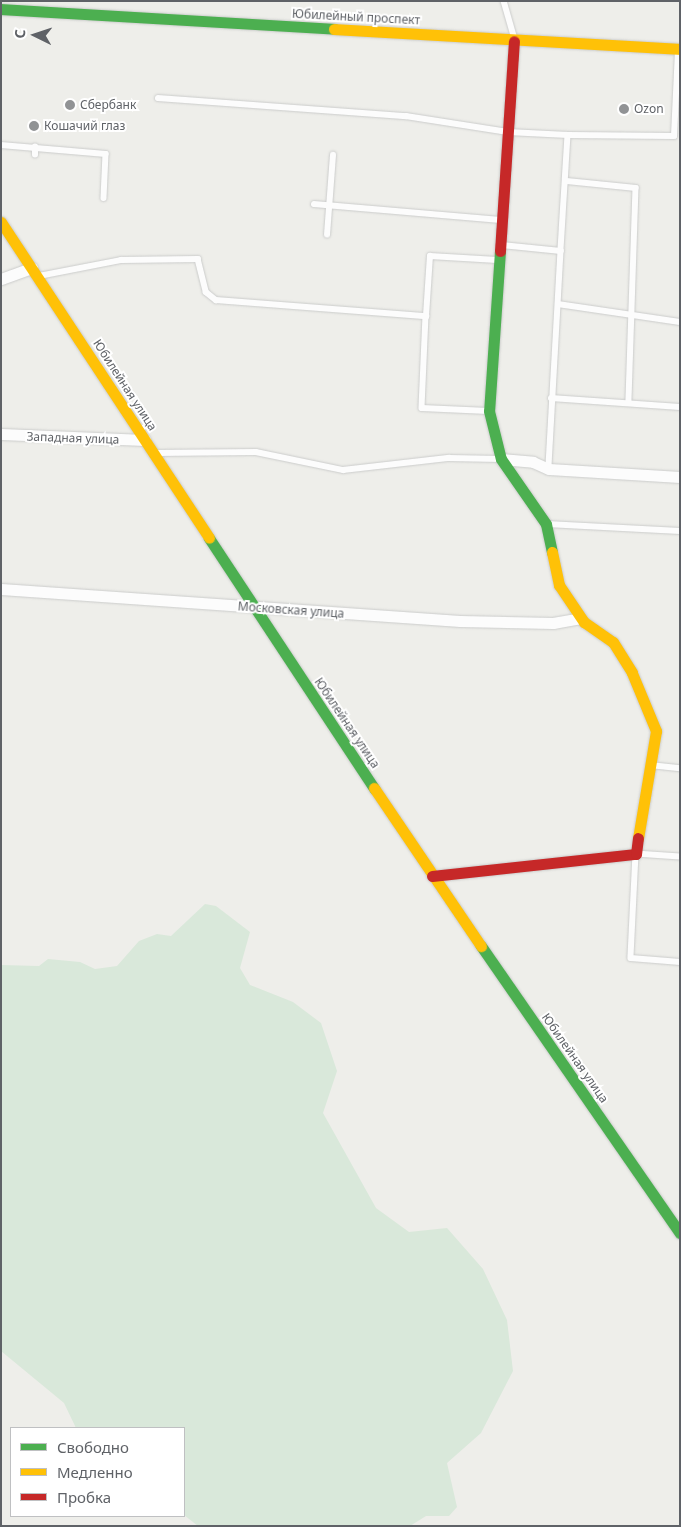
<!DOCTYPE html>
<meta charset="utf-8">
<style>
body{margin:0}
#map{position:relative;width:681px;height:1527px;overflow:hidden;background:#eeeeea;font-family:"Noto Sans",sans-serif}
div>[style]{position:absolute}
[style*='--x']{left:calc(var(--x)*1px);top:calc(var(--y)*1px);width:calc(var(--w)*1px);rotate:calc(var(--a)*1deg)}
.green>*{inset:0;background:#d9e8da}
.roads{filter:drop-shadow(0 0 1px #cbcccb) drop-shadow(0 0 1px #cbcccb)}
.lane>*{height:5.5px;margin:-2.75px;padding:0 2.75px;transform-origin:2.75px;border-radius:2.75px;background:#fcfcfc}
.street>*{height:11px;margin:-5.5px;padding:0 5.5px;transform-origin:5.5px;border-radius:5.5px;background:#fcfcfc}
.fast>*{height:11px;margin:-5.5px;padding:0 5.5px;transform-origin:5.5px;border-radius:5.5px;background:#4caf50}
.slow>*{height:11px;margin:-5.5px;padding:0 5.5px;transform-origin:5.5px;border-radius:5.5px;background:#ffc107}
.jam>*{height:11px;margin:-5.5px;padding:0 5.5px;transform-origin:5.5px;border-radius:5.5px;background:#c62828}
.dots>*{width:14px;height:14px;translate:-50% -50%;box-sizing:border-box;border:2px solid #fff;border-radius:50%}
span{translate:-50% -50%;white-space:nowrap;text-align:center;line-height:1.15;-webkit-text-stroke:4px #fff;paint-order:stroke}
.street-label{font-size:12px;color:#5f6267}
.poi-label{font-size:12px;color:#5f6267}
.left{translate:0 -50%;text-align:left}
.frame{position:absolute;inset:0;border:2px solid #5f6267;pointer-events:none}
.legend{position:absolute;left:10px;top:1427px;width:175px;height:90px;box-sizing:border-box;background:#fff;border:1px solid #bfc0c2;margin:0;padding:6px 9px;list-style:none;font-size:15px;color:#5f6267}
.legend li{display:flex;align-items:center;gap:10px;height:25px}
.legend b{width:25px;border:1px solid #bfc0c2}
.north{position:absolute;left:10px;top:10px;width:50px;height:50px;-webkit-text-stroke:4px #fff;paint-order:stroke;rotate:274deg;font-size:14px;font-weight:700;line-height:20px;text-align:center;color:#5f6267}
.north::after{content:'';display:block;margin:auto;width:18px;height:22px;background:#5f6267;clip-path:polygon(50% 0,100% 100%,50% 72%,0 100%)}
</style>
<div id="map">
<div class="green">
<div style="clip-path:polygon(205px 904px,216px 906px,250px 932px,240px 968px,250px 985px,293px 1002px,321px 1023px,337px 1071px,323px 1113px,376px 1208px,409px 1232px,447px 1228px,483px 1269px,507px 1320px,513px 1371px,481px 1433px,447px 1463px,457px 1507px,449px 1516px,426px 1516px,410px 1526px,198px 1526px,184px 1515px,184px 1428px,76px 1428px,64px 1403px,1px 1351px,1px 965px,39px 966px,48px 959px,80px 962px,95px 969px,117px 966px,139px 941px,157px 934px,171px 936px)"></div>
</div>
<div class="roads">
<div class="lane">
<div style="--x:504;--y:1;--w:37;--a:74"></div>
<div style="--x:158;--y:98;--w:249;--a:4.2"></div>
<div style="--x:406;--y:116;--w:103;--a:8.9"></div>
<div style="--x:508;--y:132;--w:60;--a:2.9"></div>
<div style="--x:568;--y:135;--w:116;--a:93.5"></div>
<div style="--x:568;--y:135;--w:106;--a:0.5"></div>
<div style="--x:674;--y:136;--w:85;--a:-87.3"></div>
<div style="--x:1;--y:145;--w:105;--a:4.9"></div>
<div style="--x:106;--y:154;--w:44;--a:92.6"></div>
<div style="--x:35;--y:155;--w:8;--a:-90"></div>
<div style="--x:567;--y:181;--w:69;--a:5.8"></div>
<div style="--x:636;--y:188;--w:215;--a:91.9"></div>
<div style="--x:314;--y:204;--w:187;--a:4.9"></div>
<div style="--x:327;--y:235;--w:80;--a:-85.7"></div>
<div style="--x:502;--y:245;--w:59;--a:5.8"></div>
<div style="--x:561;--y:251;--w:218;--a:93.2"></div>
<div style="--x:39;--y:276;--w:84;--a:-11"></div>
<div style="--x:121;--y:260;--w:77;--a:-0.7"></div>
<div style="--x:198;--y:259;--w:34;--a:76"></div>
<div style="--x:206;--y:292;--w:13;--a:39"></div>
<div style="--x:216;--y:300;--w:211;--a:4.4"></div>
<div style="--x:426;--y:316;--w:60;--a:-86.2"></div>
<div style="--x:430;--y:256;--w:67;--a:3.4"></div>
<div style="--x:558;--y:304;--w:123;--a:8.4"></div>
<div style="--x:426;--y:316;--w:92;--a:92.5"></div>
<div style="--x:422;--y:408;--w:66;--a:2.6"></div>
<div style="--x:551;--y:398;--w:129;--a:4"></div>
<div style="--x:155;--y:453;--w:101;--a:-0.6"></div>
<div style="--x:256;--y:452;--w:89;--a:11.7"></div>
<div style="--x:343;--y:470;--w:107;--a:-6.5"></div>
<div style="--x:449;--y:458;--w:51;--a:1.1"></div>
<div style="--x:547;--y:524;--w:133;--a:3"></div>
<div style="--x:650;--y:765;--w:30;--a:6"></div>
<div style="--x:680;--y:857;--w:44;--a:-176.1"></div>
<div style="--x:636;--y:854;--w:104;--a:92.8"></div>
<div style="--x:631;--y:958;--w:49;--a:4.7"></div>
</div>
<div class="street">
<div style="--x:1;--y:279;--w:33;--a:-20"></div>
<div style="--x:1;--y:434;--w:144;--a:2.4"></div>
<div style="--x:501;--y:459;--w:32;--a:5"></div>
<div style="--x:533;--y:462;--w:17;--a:24"></div>
<div style="--x:549;--y:469;--w:131;--a:3.5"></div>
<div style="--x:1;--y:589;--w:460;--a:4"></div>
<div style="--x:460;--y:621;--w:93;--a:1.2"></div>
<div style="--x:553;--y:623;--w:28;--a:-10"></div>
</div>
<div class="fast">
<div style="--x:1;--y:9;--w:334;--a:3.4"></div>
<div style="--x:500;--y:251;--w:160;--a:93.9"></div>
<div style="--x:489;--y:411;--w:49;--a:76"></div>
<div style="--x:501;--y:459;--w:79;--a:55.3"></div>
<div style="--x:546;--y:524;--w:29;--a:78"></div>
<div style="--x:209;--y:538;--w:300;--a:56.6"></div>
<div style="--x:481;--y:946;--w:349;--a:55.3"></div>
</div>
<div class="slow">
<div style="--x:334;--y:29;--w:347;--a:3.3"></div>
<div style="--x:1;--y:222;--w:378;--a:56.6"></div>
<div style="--x:552;--y:552;--w:34;--a:78"></div>
<div style="--x:559;--y:585;--w:45;--a:56"></div>
<div style="--x:584;--y:622;--w:35;--a:35"></div>
<div style="--x:613;--y:642;--w:36;--a:58"></div>
<div style="--x:632;--y:673;--w:63;--a:67.5"></div>
<div style="--x:656;--y:731;--w:109;--a:99.5"></div>
<div style="--x:374;--y:788;--w:191;--a:55.9"></div>
</div>
<div class="jam">
<div style="--x:500;--y:251;--w:210;--a:-86.2"></div>
<div style="--x:432;--y:876;--w:205;--a:-6.2"></div>
<div style="--x:636;--y:854;--w:16;--a:-83"></div>
</div>
</div>
<div class="dots">
<div style="left:70px;top:105px;background:#919395"></div>
<div style="left:624px;top:109px;background:#919395"></div>
<div style="left:34px;top:126px;background:#919395"></div>
</div>
<div class="street-label">
<span style="left:356px;top:17px;rotate:3deg">Юбилейный проспект</span>
<span style="left:125px;top:385px;rotate:57deg">Юбилейная улица</span>
<span style="left:73px;top:438px;rotate:2deg">Западная улица</span>
<span style="left:291px;top:610px;rotate:4deg">Московская улица</span>
<span style="left:347px;top:723px;rotate:56deg">Юбилейная улица</span>
<span style="left:575px;top:1058px;rotate:55deg">Юбилейная улица</span>
</div>
<div class="poi-label">
<span class="left" style="left:80px;top:105px">Сбербанк</span>
<span class="left" style="left:634px;top:109px">Ozon</span>
<span class="left" style="left:44px;top:126px">Кошачий глаз</span>
</div>
<div class="frame"></div>
<ul class="legend">
<li><b style="height:6px;background:#4caf50"></b>Свободно</li>
<li><b style="height:6px;background:#ffc107"></b>Медленно</li>
<li><b style="height:6px;background:#c62828"></b>Пробка</li>
</ul>
<div class="north">С</div>
</div>
